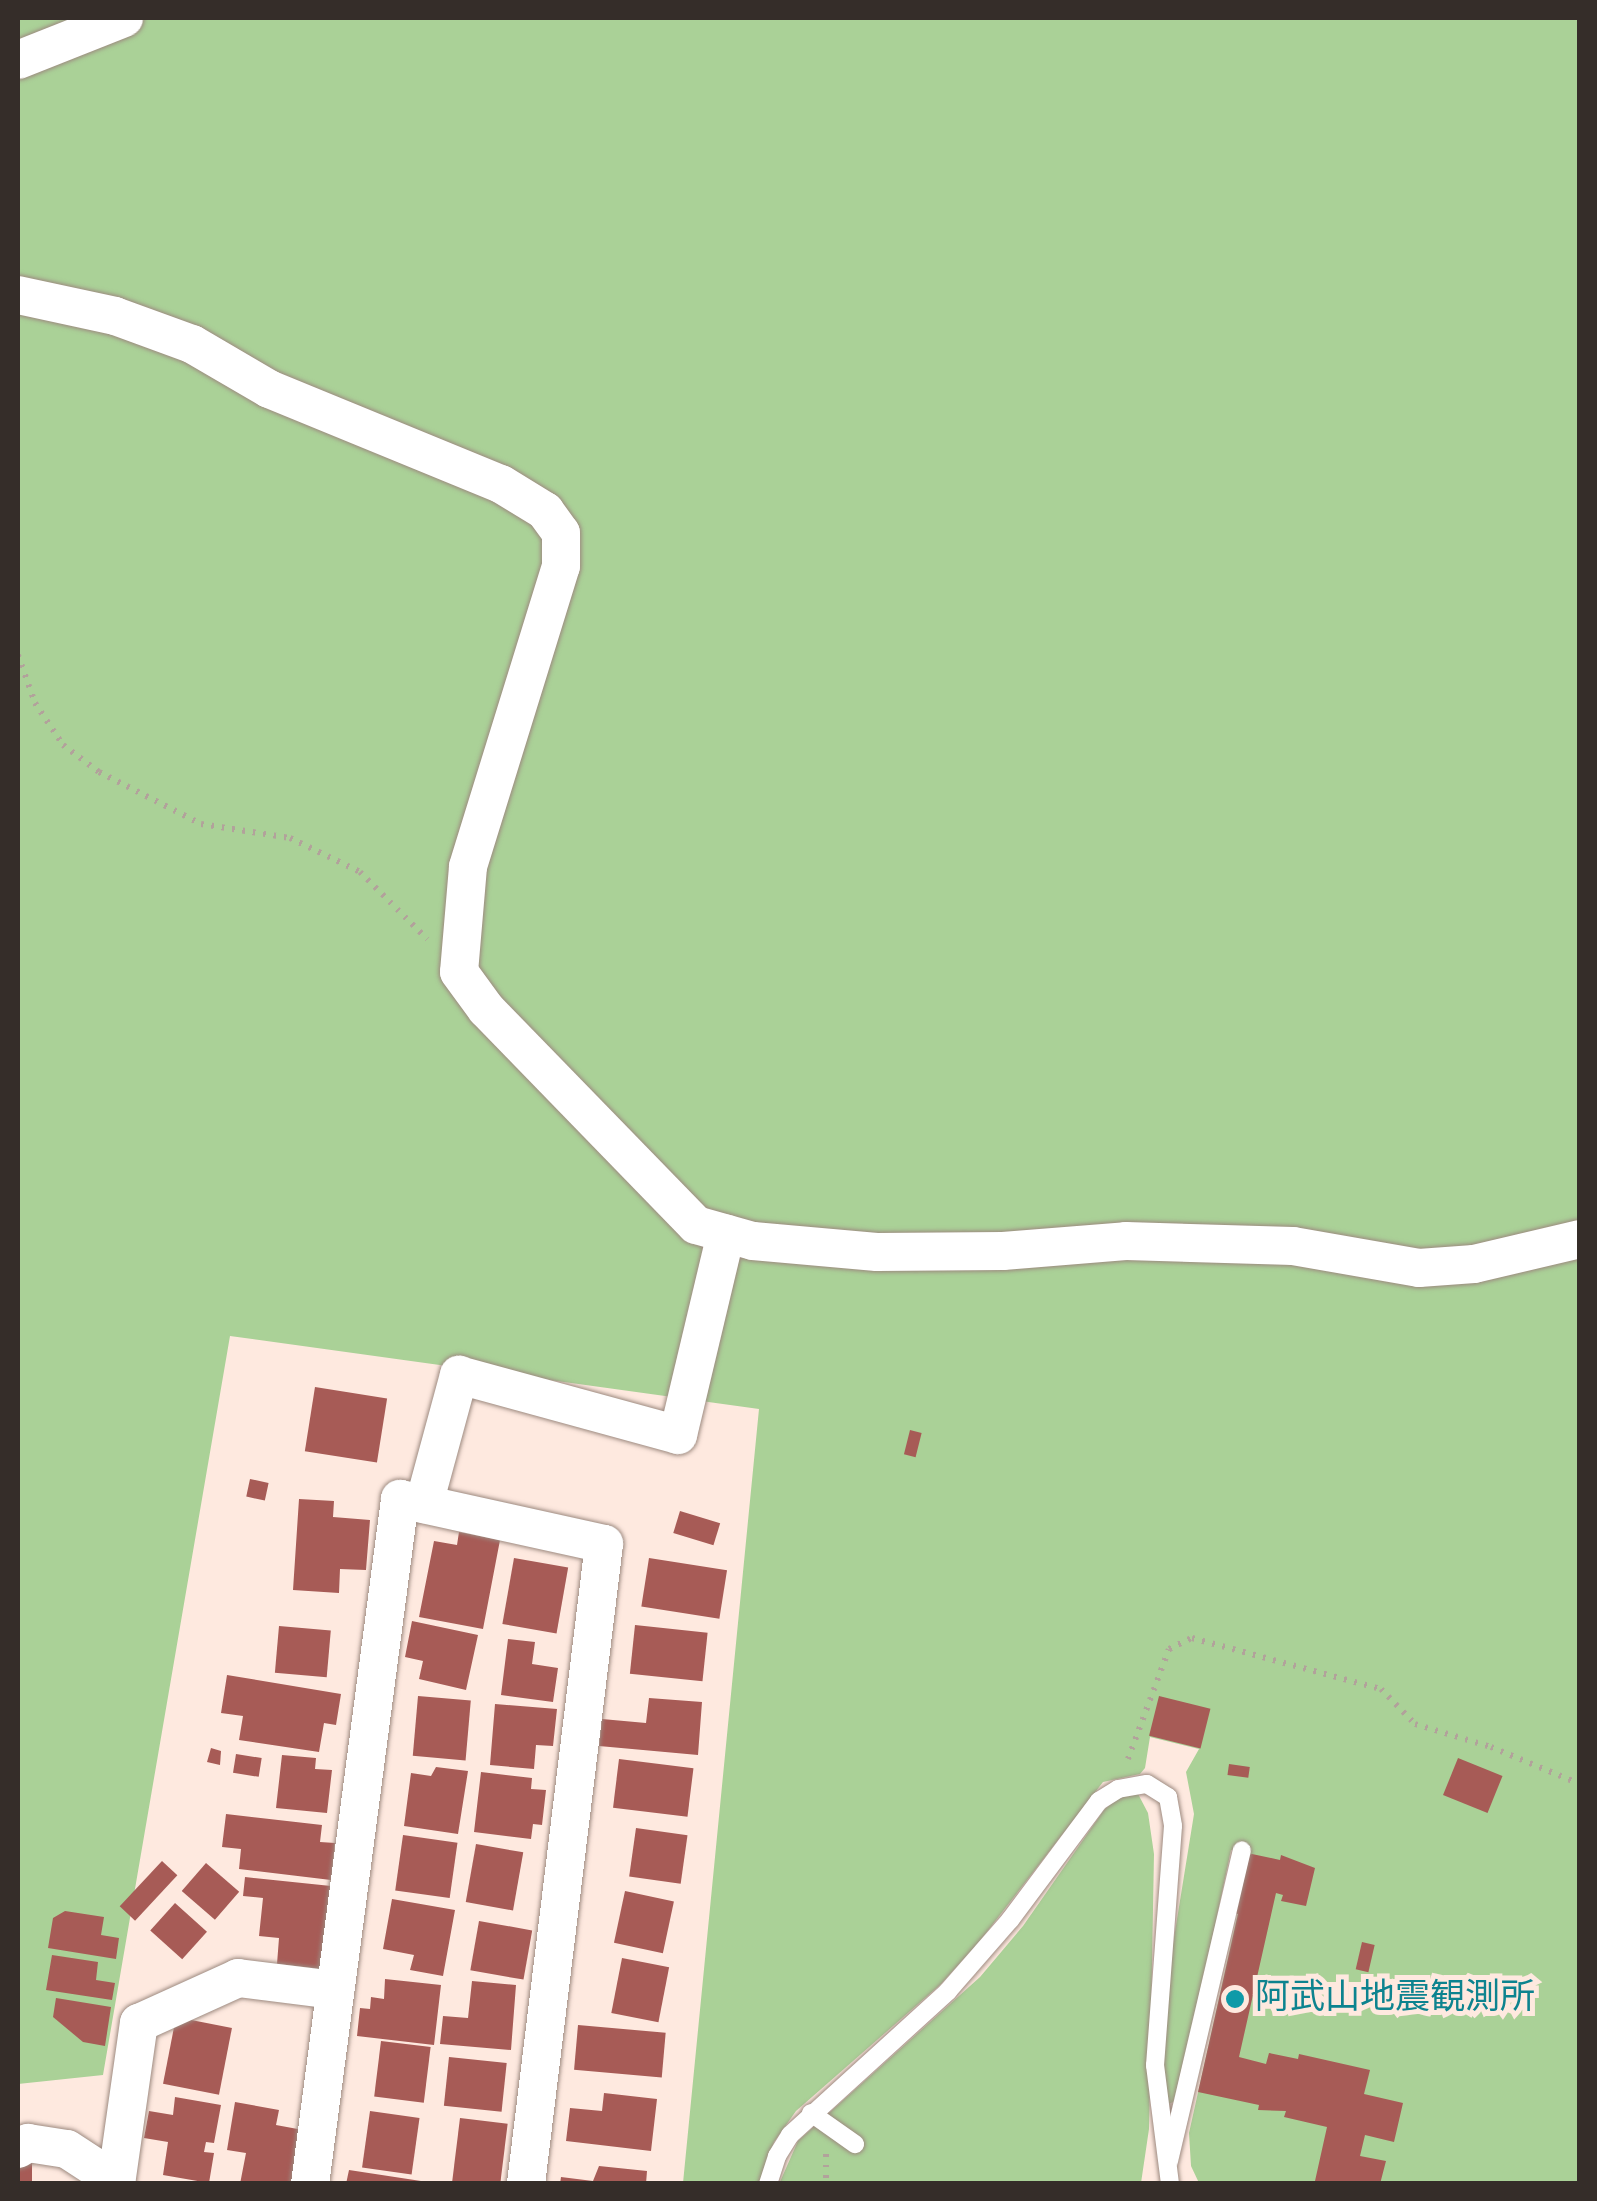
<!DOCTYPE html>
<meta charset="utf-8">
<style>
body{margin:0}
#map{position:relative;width:1597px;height:2201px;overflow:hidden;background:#fee9df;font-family:Overpass,"Noto Sans JP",sans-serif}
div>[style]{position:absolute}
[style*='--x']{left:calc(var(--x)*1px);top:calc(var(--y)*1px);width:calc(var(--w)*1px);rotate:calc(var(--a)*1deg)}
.green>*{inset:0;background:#aad197}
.building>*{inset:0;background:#a75b56;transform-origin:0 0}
.path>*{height:6px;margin-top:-3px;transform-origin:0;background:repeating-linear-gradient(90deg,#b2a29b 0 2.5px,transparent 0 10.5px)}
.roads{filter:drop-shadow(0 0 2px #9d8a80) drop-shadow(0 0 2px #9d8a80)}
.service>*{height:18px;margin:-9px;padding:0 9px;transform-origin:9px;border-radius:9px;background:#fff}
.minor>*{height:38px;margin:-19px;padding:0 19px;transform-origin:19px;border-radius:19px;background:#fff}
.dots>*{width:28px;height:28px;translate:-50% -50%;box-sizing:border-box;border:5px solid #fee9df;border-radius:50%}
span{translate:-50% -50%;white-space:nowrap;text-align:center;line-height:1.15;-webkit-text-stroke:10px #fee9df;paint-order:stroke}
.culture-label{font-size:35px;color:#0d838f}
.left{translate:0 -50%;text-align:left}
.frame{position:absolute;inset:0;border:20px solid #352d29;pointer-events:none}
</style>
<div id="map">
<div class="green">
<div style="clip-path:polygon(18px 18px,1579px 18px,1579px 2183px,1199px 2183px,1191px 2166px,1189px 2133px,1251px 1854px,1231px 1850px,1183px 2076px,1176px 2101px,1168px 2104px,1162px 2071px,1173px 1944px,1194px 1814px,1186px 1772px,1199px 1749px,1150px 1737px,1145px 1768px,1140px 1774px,1103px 1782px,979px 1942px,941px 1984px,796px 2111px,774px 2142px,760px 2183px,683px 2183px,759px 1409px,230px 1336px,103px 2075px,18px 2084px)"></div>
<div style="clip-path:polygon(1137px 1792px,1148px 1813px,1154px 1854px,1149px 2129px,1141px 2183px,779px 2184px,798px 2141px,980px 1977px,1023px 1926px,1104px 1810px,1118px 1798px)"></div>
</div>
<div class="building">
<div style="left:315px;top:1387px;width:73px;height:65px;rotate:9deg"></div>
<div style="left:910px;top:1430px;width:12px;height:25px;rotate:14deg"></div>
<div style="left:250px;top:1479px;width:19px;height:18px;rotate:12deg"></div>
<div style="clip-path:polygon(299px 1499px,334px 1501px,333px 1517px,370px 1520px,366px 1570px,340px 1569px,339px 1593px,293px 1590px)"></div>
<div style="left:680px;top:1511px;width:42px;height:23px;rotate:17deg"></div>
<div style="clip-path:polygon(459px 1532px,500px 1540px,483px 1629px,419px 1617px,434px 1541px,457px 1545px)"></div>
<div style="left:514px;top:1558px;width:55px;height:67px;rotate:10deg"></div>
<div style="left:649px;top:1558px;width:79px;height:49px;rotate:9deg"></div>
<div style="clip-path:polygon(412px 1621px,478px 1635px,466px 1690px,419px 1679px,423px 1661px,405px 1657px)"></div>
<div style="left:635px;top:1625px;width:73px;height:49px;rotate:6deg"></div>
<div style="left:279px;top:1626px;width:52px;height:47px;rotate:5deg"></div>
<div style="clip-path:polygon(508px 1639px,535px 1642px,532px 1664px,558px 1668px,553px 1702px,501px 1695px)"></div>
<div style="clip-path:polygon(227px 1675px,341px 1694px,336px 1725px,324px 1723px,319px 1752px,239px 1740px,243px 1716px,221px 1713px)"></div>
<div style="left:418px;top:1696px;width:53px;height:60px;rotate:5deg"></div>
<div style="left:1159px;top:1696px;width:53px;height:41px;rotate:14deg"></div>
<div style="clip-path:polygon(649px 1698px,702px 1702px,698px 1755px,599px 1746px,602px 1719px,646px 1723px)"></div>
<div style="clip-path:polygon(495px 1704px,557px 1709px,553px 1746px,536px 1745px,534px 1769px,490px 1765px)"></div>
<div style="clip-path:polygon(211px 1748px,221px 1751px,220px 1765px,207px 1762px)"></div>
<div style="left:236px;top:1754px;width:26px;height:19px;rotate:9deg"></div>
<div style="clip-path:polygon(282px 1755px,316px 1758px,315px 1769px,332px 1770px,327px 1813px,276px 1808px)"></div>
<div style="left:1458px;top:1758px;width:48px;height:40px;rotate:22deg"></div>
<div style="left:619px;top:1759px;width:75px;height:49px;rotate:7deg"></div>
<div style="left:1229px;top:1764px;width:21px;height:11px;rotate:8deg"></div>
<div style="clip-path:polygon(436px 1767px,468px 1771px,458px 1834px,404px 1826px,411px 1773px,431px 1776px)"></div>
<div style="clip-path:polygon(481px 1772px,532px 1778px,531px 1789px,546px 1790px,542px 1825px,533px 1824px,531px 1839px,474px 1832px)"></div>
<div style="clip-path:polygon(226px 1814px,322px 1825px,320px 1842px,335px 1843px,331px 1880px,239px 1869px,241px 1849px,222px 1847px)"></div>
<div style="left:636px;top:1828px;width:52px;height:49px;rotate:8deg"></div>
<div style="left:403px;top:1835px;width:55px;height:56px;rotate:8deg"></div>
<div style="left:476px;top:1844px;width:48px;height:59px;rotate:10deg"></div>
<div style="clip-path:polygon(1252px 1854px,1280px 1860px,1281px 1855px,1315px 1868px,1306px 1906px,1281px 1901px,1283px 1895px,1276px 1893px,1239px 2057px,1266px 2064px,1269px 2053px,1298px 2059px,1299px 2054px,1370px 2070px,1364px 2094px,1403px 2103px,1394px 2142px,1365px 2135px,1360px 2156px,1386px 2161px,1380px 2184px,1315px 2181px,1327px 2127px,1284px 2117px,1286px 2111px,1258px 2110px,1259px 2105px,1198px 2092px,1238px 1914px,1233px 1913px,1245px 1856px)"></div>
<div style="left:162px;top:1861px;width:21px;height:62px;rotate:43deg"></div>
<div style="left:206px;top:1863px;width:44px;height:37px;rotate:41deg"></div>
<div style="clip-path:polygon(245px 1877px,331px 1886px,322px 1969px,277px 1964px,279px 1938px,259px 1936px,263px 1898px,243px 1896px)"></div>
<div style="left:625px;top:1891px;width:50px;height:53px;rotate:12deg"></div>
<div style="clip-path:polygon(392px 1899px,455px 1910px,443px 1976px,410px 1970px,414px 1955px,383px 1949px)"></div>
<div style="left:175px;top:1903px;width:43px;height:37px;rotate:42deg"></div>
<div style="clip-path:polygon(65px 1911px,104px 1917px,101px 1935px,119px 1938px,116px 1959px,48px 1948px,53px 1918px)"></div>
<div style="left:479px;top:1921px;width:54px;height:50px;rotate:10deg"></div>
<div style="left:1362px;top:1942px;width:13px;height:28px;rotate:13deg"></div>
<div style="clip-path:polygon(52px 1955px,98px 1962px,96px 1980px,115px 1983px,112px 2000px,46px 1990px)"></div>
<div style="left:622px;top:1958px;width:48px;height:56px;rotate:11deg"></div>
<div style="clip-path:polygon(385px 1979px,441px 1985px,434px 2045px,357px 2036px,360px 2008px,370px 2009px,371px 1997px,384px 1999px)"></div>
<div style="clip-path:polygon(472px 1981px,516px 1985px,511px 2050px,440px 2044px,443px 2016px,468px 2018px)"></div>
<div style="clip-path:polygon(56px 1998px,111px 2007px,105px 2046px,83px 2042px,53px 2017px)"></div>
<div style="left:176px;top:2017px;width:57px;height:68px;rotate:11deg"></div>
<div style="left:578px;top:2025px;width:88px;height:45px;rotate:5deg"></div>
<div style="left:381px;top:2041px;width:50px;height:56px;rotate:7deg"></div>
<div style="left:449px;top:2057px;width:58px;height:49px;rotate:6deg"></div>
<div style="clip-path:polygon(604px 2093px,657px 2099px,651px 2151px,566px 2141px,570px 2108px,602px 2111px)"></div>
<div style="clip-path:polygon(175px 2097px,221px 2105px,214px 2143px,206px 2142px,204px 2152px,214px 2153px,209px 2183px,163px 2175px,168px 2142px,144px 2138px,149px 2111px,173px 2115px)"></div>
<div style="clip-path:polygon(235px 2102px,279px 2110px,276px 2125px,303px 2130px,293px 2184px,240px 2184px,246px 2153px,227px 2150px)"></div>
<div style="left:370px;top:2111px;width:50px;height:57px;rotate:8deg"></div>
<div style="left:460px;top:2118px;width:48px;height:64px;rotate:7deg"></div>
<div style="left:18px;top:2163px;width:14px;height:21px"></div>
<div style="clip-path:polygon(599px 2166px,647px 2171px,646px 2184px,560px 2184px,561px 2177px,593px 2181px)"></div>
<div style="clip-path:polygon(349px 2170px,421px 2181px,420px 2184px,346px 2184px)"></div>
</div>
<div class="path">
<div style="--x:18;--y:655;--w:51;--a:70.5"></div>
<div style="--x:35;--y:703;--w:50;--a:56.3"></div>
<div style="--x:63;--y:745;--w:45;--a:36.9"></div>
<div style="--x:99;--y:772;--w:114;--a:27"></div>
<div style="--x:201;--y:824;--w:90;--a:8.9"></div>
<div style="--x:290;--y:838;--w:78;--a:25.9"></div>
<div style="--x:360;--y:872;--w:95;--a:45"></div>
<div style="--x:1128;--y:1759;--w:117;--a:-69.6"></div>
<div style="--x:1169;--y:1649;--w:25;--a:-26"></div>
<div style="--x:1192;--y:1638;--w:196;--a:15.1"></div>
<div style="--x:1381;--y:1689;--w:49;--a:45.8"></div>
<div style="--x:1415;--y:1724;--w:79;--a:16.8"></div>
<div style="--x:1491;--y:1747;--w:96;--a:22.6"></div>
<div style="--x:826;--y:2154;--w:30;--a:90"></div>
</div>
<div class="roads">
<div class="service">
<div style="--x:811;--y:2113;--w:54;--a:35.2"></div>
<div style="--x:1169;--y:2161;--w:319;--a:-76.8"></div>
<div style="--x:768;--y:2184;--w:29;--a:-72"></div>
<div style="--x:777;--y:2156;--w:25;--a:-58"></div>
<div style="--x:790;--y:2135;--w:214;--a:-42.3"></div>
<div style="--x:948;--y:1991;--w:94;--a:-48.9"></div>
<div style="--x:1010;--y:1920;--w:149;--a:-53.2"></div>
<div style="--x:1099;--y:1801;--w:22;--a:-32"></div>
<div style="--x:1118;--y:1789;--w:29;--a:-10"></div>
<div style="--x:1147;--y:1784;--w:25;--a:32"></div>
<div style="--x:1168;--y:1797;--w:29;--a:80"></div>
<div style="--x:1173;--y:1826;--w:240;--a:94.3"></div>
<div style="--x:1155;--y:2065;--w:120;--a:82.8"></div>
</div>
<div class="minor">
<div style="--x:18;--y:60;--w:114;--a:-21.6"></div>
<div style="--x:18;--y:295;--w:99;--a:12.2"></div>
<div style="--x:115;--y:316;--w:82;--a:20"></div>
<div style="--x:192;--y:344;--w:89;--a:30.3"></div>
<div style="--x:269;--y:389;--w:251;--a:22.3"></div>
<div style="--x:501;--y:484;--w:52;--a:31.5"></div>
<div style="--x:545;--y:511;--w:27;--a:54"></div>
<div style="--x:561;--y:533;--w:33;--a:90"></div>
<div style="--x:561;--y:566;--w:315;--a:107.2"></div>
<div style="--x:468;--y:867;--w:105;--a:94.9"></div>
<div style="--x:459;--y:972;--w:46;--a:53.9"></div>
<div style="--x:486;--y:1009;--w:301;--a:45.8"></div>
<div style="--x:696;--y:1225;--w:59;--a:15.7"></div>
<div style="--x:753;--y:1241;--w:124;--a:5.1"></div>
<div style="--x:877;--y:1252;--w:126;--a:-0.5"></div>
<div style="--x:1003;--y:1251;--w:123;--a:-4.6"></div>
<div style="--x:1126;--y:1241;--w:167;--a:1.7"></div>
<div style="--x:1293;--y:1246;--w:128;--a:9.9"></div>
<div style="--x:1419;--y:1268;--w:55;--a:-4.2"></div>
<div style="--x:1474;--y:1264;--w:109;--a:-13.3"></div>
<div style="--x:424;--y:1504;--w:134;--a:-74.8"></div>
<div style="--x:459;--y:1375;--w:227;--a:15.3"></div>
<div style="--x:678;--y:1435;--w:207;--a:-76.6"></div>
<div style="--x:18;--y:2149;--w:12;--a:-31"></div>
<div style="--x:28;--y:2143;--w:39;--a:9"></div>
<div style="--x:67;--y:2149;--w:59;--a:33.1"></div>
<div style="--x:116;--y:2184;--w:163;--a:-81.9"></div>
<div style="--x:139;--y:2023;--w:109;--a:-24.4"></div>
<div style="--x:238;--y:1978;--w:98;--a:7.1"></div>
<div style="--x:310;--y:2184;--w:691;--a:-82.51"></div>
<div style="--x:400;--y:1499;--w:209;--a:12.4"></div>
<div style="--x:604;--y:1544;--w:645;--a:96.95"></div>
</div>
</div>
<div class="dots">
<div style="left:1235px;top:1999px;background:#0f9aa8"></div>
</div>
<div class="culture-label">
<span class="left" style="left:1255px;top:1999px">阿武山地震観測所</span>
</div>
<div class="frame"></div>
</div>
